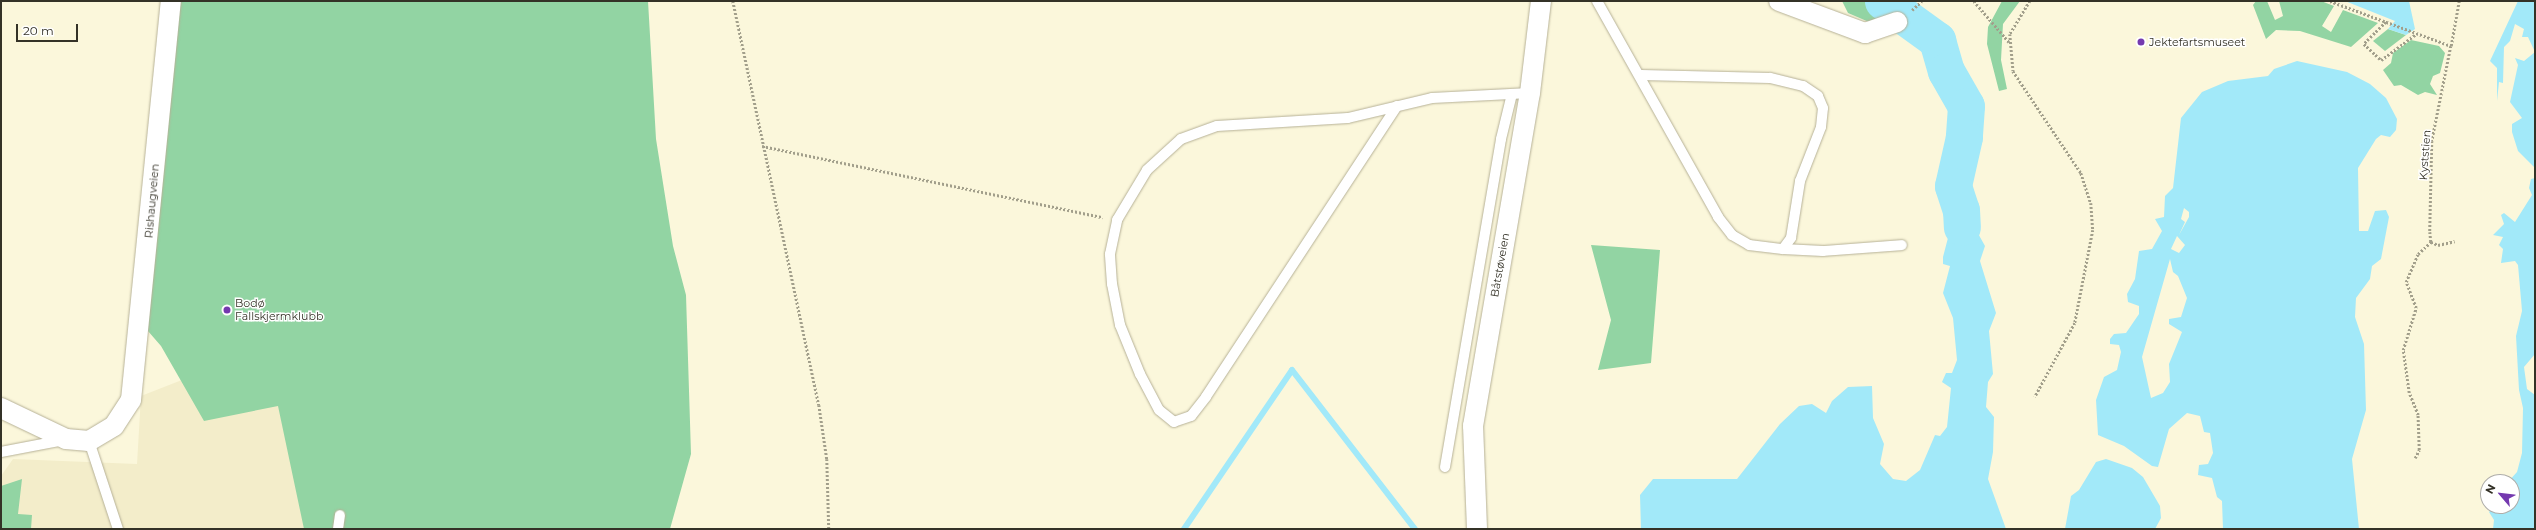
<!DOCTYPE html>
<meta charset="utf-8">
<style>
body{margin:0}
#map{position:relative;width:2536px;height:530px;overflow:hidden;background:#fbf7db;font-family:Montserrat,sans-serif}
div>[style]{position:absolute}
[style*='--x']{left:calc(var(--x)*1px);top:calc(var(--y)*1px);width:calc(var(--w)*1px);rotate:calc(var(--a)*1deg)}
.built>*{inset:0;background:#f3edca}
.green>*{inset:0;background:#92d4a3}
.water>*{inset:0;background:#a2e9f9}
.stream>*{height:6px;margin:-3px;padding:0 3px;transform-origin:3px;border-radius:3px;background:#a2e9f9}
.river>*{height:37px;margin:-18.5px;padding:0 18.5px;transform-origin:18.5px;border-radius:18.5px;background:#a2e9f9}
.path>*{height:2.5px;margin-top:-1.25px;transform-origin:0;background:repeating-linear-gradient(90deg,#a29f8b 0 2px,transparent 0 4px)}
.roads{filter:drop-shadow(0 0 1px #b6b197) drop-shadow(0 0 1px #b6b197)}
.service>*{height:10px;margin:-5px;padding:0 5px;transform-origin:5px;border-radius:5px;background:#fff}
.minor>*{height:20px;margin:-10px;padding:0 10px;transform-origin:10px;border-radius:10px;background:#fff}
.dots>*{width:11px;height:11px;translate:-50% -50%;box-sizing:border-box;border:2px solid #fff;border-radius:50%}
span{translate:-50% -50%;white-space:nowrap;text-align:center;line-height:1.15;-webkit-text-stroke:3px #fff;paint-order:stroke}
.poi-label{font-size:11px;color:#343227}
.left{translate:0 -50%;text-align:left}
.street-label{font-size:11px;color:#343227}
.frame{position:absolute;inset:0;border:2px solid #343227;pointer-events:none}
.north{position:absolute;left:2480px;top:474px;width:40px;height:40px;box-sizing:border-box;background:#fff;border:1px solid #aeada9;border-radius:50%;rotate:298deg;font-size:11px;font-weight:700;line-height:16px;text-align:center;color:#343227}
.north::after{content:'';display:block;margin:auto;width:14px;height:18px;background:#7439af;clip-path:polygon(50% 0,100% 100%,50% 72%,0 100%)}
.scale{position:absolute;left:16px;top:24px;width:62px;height:18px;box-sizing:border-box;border:2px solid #343227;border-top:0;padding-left:5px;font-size:12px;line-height:14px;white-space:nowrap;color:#343227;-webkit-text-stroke:3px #fff;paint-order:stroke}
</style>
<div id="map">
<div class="built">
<div style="clip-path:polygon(289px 338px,470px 529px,1px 529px,1px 476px,13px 459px,137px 464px,141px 396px)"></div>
</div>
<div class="green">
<div style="clip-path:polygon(171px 1px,648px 1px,656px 139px,673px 246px,686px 295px,691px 454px,670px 529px,304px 529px,278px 406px,204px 421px,161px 346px,141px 323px)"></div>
<div style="clip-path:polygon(1842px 1px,1880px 1px,1894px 15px,1869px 22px,1848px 13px)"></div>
<div style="clip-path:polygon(2002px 1px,2020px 1px,2003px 24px,2001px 60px,2007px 89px,1999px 91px,1987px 44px,1988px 27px)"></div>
<div style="clip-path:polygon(2256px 1px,2267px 1px,2275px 20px,2283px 16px,2279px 1px,2321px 1px,2334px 6px,2322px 26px,2331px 32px,2343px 10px,2378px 23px,2351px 47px,2300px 31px,2276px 30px,2266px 39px,2253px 5px)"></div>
<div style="clip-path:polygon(2388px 29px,2406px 35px,2385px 51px,2373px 41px)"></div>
<div style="clip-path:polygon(2411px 40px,2439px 46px,2445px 53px,2440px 73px,2433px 76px,2430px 84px,2437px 95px,2425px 92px,2418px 95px,2401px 85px,2394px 86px,2383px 70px,2391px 63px,2393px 53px)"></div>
<div style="clip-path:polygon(1591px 245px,1660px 250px,1651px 363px,1598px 370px,1611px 320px)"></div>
<div style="clip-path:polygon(22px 479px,18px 514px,32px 515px,31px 529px,1px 529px,1px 486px)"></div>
</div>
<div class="water">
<div style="clip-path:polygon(2345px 1px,2409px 1px,2415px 29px,2406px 35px,2388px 29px,2395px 21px)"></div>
<div style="clip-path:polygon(2518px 1px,2535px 1px,2535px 168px,2518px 151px,2512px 132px,2512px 124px,2522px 118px,2510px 102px,2518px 65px,2515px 58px,2524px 61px,2535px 52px,2528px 37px,2522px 37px,2524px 29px,2515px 24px,2510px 41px,2504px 47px,2503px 83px,2499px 82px,2497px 101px,2497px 68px,2490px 61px)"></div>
<div style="clip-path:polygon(evenodd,2297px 61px,2347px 72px,2370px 84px,2386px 98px,2397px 119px,2396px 130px,2390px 137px,2381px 135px,2376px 139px,2358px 168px,2359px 231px,2368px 231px,2375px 211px,2386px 210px,2389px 217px,2381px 259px,2372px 266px,2370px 279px,2356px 298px,2355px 317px,2364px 344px,2366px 410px,2352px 459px,2359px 529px,2223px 529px,2222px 501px,2217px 497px,2212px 478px,2198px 475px,2199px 465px,2208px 464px,2213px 453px,2210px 433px,2204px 432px,2200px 416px,2187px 413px,2169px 429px,2158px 467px,2152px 466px,2124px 446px,2098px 435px,2096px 400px,2104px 377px,2117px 370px,2121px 352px,2119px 345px,2110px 344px,2110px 339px,2114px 334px,2126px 333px,2139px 314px,2139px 306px,2128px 302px,2127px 294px,2135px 279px,2139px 251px,2152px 249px,2162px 231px,2155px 219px,2164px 217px,2165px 196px,2173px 188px,2181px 118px,2202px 92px,2228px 81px,2268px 76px,2274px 69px,2297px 61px,2184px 208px,2189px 212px,2189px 217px,2179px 235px,2185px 222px,2181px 219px,2184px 208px,2297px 61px,2177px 236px,2185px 245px,2179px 253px,2171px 249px,2177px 236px,2297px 61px,2170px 259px,2173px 272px,2178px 276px,2187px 298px,2181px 317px,2169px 319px,2169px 324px,2182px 332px,2169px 364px,2170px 382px,2163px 393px,2151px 398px,2142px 357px,2170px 259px)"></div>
<div style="clip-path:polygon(2535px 178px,2535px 354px,2524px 367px,2527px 389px,2535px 395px,2535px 529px,2493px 529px,2494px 520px,2489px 512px,2495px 506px,2512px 506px,2512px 482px,2508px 482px,2517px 472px,2522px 453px,2523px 408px,2519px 390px,2516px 336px,2522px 311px,2518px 265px,2515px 261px,2501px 263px,2503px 249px,2499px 245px,2503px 237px,2493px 235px,2504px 224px,2501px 215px,2504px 213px,2515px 222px,2532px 195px,2529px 188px,2531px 179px)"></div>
<div style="clip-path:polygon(1968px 226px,1975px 228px,1985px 246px,1980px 261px,1996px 313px,1989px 331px,1993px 374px,1988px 382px,1986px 407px,1994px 417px,1993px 452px,1988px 479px,2006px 529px,1641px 529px,1640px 495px,1653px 479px,1737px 479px,1780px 424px,1799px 406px,1812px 404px,1826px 413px,1832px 401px,1848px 387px,1872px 386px,1873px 418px,1884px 444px,1880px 464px,1893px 479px,1906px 481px,1920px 470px,1935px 435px,1940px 436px,1947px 427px,1951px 388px,1942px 382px,1946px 373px,1952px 373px,1957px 360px,1953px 318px,1943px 293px,1950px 266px,1943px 264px,1943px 257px,1949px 234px,1957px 227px)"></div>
<div style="clip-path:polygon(2106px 459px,2132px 468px,2143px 477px,2160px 506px,2161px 518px,2155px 529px,2065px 529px,2071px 496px,2079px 490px,2096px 462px)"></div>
</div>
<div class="stream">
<div style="--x:1184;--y:529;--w:192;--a:-55.8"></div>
<div style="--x:1292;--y:370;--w:201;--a:52.3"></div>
</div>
<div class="river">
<div style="--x:1883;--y:1;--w:67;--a:35.8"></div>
<div style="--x:1937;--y:40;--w:32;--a:74"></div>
<div style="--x:1946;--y:71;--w:40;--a:60.3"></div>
<div style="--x:1966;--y:106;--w:31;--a:94"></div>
<div style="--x:1964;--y:137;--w:50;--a:102.7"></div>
<div style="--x:1953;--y:186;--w:25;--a:72"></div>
<div style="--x:1961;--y:210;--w:17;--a:87"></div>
</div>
<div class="path">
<div style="--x:733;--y:1;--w:413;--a:78"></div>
<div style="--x:819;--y:405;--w:55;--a:81.6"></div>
<div style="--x:827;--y:459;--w:70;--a:88.4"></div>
<div style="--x:1974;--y:1;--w:54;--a:49.5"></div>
<div style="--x:2030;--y:1;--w:39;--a:121"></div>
<div style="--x:2010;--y:34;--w:37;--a:85"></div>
<div style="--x:2013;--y:71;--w:123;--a:56.3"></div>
<div style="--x:2081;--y:173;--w:32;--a:72"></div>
<div style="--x:2091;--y:203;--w:27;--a:86"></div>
<div style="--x:2093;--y:230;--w:95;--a:101"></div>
<div style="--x:2075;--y:323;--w:84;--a:118.4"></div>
<div style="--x:2330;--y:1;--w:129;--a:20.4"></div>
<div style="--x:2451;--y:46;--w:97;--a:101.3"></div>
<div style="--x:2432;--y:141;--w:91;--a:91.3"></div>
<div style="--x:2430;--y:232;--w:10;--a:84"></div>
<div style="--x:2431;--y:242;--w:8;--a:23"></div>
<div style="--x:2438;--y:245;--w:17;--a:-13"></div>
<div style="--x:1912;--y:10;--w:13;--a:-42"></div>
<div style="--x:2386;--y:22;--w:31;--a:135"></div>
<div style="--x:2364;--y:44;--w:23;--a:43"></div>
<div style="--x:2381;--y:60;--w:44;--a:-36.6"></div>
<div style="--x:2451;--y:46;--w:46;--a:-79.9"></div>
<div style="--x:762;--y:146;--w:348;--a:11.8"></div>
<div style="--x:2415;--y:458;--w:9;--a:-63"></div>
<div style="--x:2419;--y:450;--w:35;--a:-92"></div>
<div style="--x:2418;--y:415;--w:24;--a:-112"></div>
<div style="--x:2409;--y:393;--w:43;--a:-97.9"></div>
<div style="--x:2403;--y:350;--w:44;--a:-72.8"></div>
<div style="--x:2416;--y:308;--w:28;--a:-111"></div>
<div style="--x:2406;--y:282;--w:30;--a:-67"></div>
<div style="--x:2418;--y:254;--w:18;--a:-43"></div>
</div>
<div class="roads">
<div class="service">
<div style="--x:1597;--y:1;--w:248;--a:60.7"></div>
<div style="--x:1718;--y:217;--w:23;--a:52"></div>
<div style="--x:1732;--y:235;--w:20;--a:30"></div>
<div style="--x:1749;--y:245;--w:34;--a:7"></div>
<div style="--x:1783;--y:249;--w:14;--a:-54"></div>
<div style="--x:1791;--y:238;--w:58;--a:-81"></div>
<div style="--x:1800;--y:181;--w:58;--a:-68.7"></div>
<div style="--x:1821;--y:127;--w:19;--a:-84"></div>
<div style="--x:1823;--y:108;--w:13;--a:-113"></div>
<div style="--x:1818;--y:96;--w:18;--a:-146"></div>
<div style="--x:1803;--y:86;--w:34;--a:-166"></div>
<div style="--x:1770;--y:78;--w:129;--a:-178.7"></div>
<div style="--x:1397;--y:106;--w:348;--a:123.3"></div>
<div style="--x:1206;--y:397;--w:24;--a:128"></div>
<div style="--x:1191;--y:416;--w:18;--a:161"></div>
<div style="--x:1174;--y:422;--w:19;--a:-141"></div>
<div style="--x:1159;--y:410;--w:41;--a:-117.8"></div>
<div style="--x:1140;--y:374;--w:53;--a:-112.2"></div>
<div style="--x:1120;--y:325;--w:42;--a:-101"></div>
<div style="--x:1112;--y:284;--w:30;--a:-94"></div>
<div style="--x:1110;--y:254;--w:35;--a:-78"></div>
<div style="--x:1117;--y:220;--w:58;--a:-59"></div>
<div style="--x:1147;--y:170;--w:46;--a:-42.4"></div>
<div style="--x:1181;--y:139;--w:38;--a:-20"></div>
<div style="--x:1217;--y:126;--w:131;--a:-3.5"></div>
<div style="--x:1348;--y:118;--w:86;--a:-13.4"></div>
<div style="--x:1432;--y:98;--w:98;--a:-2.9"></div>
<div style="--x:1783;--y:249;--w:40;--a:2.9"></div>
<div style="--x:1823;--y:251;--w:79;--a:-4.3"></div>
<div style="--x:89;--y:441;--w:93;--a:71.8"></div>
<div style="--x:1;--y:452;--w:64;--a:-10.8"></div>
<div style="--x:1445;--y:467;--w:333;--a:-80.3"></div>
<div style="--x:1501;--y:139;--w:46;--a:-76.3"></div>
<div style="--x:338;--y:529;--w:14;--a:-82"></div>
</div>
<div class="minor">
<div style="--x:1779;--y:1;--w:92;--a:20.4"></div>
<div style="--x:1865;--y:33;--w:34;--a:-19"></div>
<div style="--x:1;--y:408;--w:72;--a:25.5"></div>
<div style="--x:66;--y:439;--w:23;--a:5"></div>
<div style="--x:89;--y:441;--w:29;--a:-31"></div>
<div style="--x:114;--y:426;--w:31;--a:-57"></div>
<div style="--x:131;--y:400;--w:401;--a:-84.3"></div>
<div style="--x:1477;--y:529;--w:103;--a:-92.2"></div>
<div style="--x:1473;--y:426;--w:338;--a:-80.3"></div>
<div style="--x:1530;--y:93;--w:93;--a:-83.2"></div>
</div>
</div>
<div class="dots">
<div style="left:2141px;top:42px;background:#7439af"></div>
<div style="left:227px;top:310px;background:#7439af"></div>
</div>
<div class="poi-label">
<span class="left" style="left:2149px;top:42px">Jektefartsmuseet</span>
<span class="left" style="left:235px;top:310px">Bodø<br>Fallskjermklubb</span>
</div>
<div class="street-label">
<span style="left:2425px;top:155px;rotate:-86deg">Kyststien</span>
<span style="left:152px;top:201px;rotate:-85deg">Rishaugveien</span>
<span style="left:1500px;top:265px;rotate:-80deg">Båtstøveien</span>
</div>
<div class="frame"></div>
<div class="north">N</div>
<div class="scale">20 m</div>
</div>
